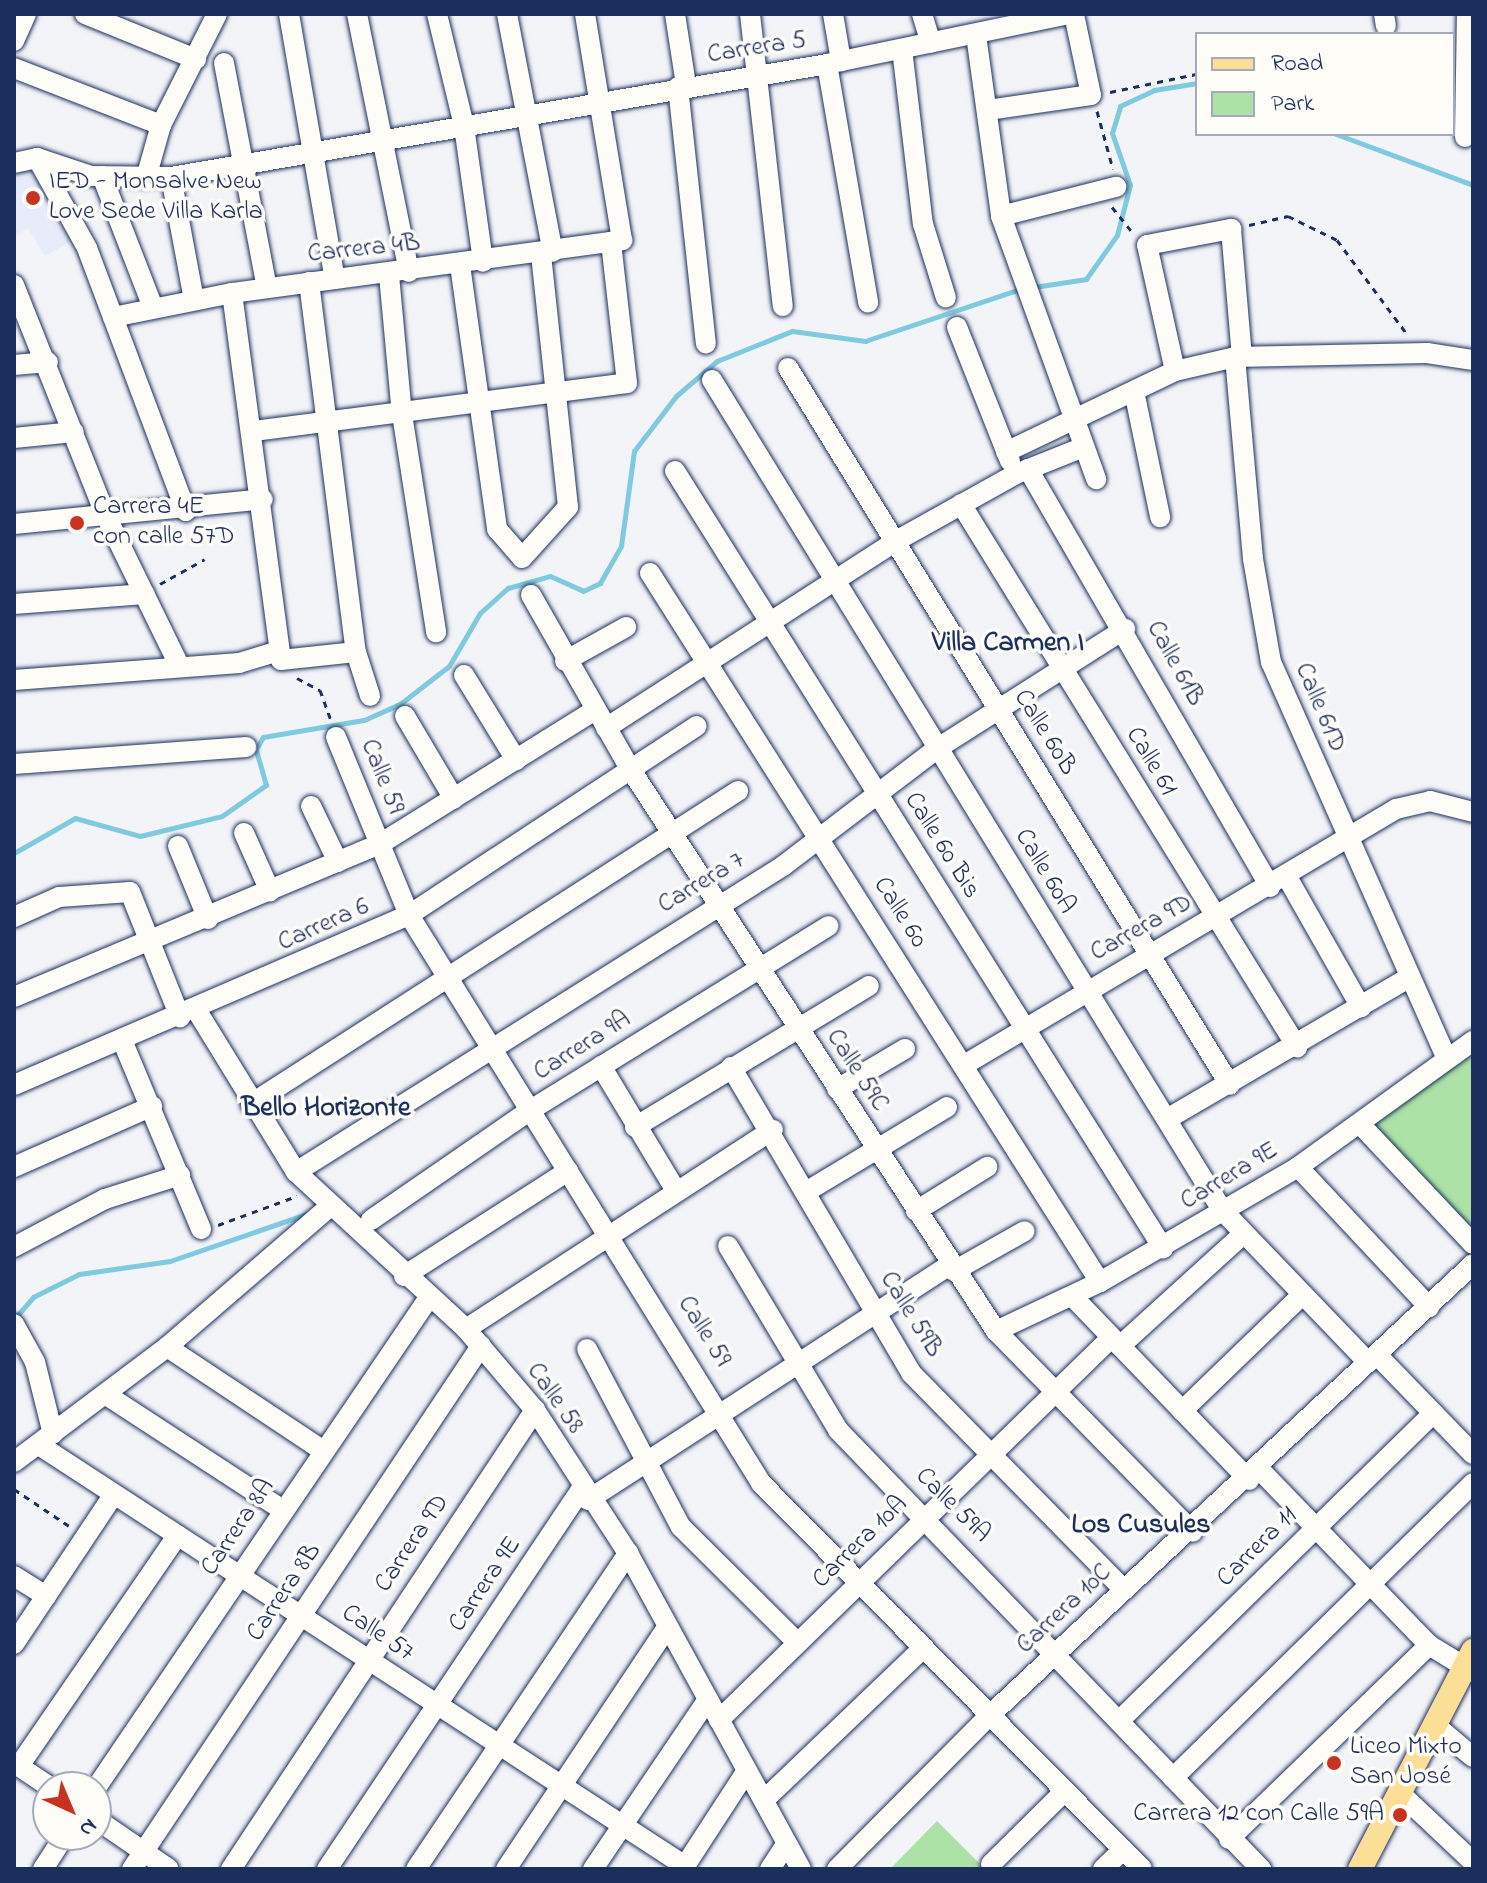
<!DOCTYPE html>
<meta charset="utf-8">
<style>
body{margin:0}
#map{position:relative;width:1487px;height:1883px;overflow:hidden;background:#f3f4f8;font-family:"Indie Flower",sans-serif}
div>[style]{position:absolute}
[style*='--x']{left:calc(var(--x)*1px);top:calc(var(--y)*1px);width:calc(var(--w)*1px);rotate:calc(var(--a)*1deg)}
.built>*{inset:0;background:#e7ebfa}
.green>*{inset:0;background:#ace2a6}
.stream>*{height:5px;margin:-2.5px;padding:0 2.5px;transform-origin:2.5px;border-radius:2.5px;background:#7fcadf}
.path>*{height:3px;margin-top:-1.5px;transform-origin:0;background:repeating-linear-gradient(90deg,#1b2f5e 0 6px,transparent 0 12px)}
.roads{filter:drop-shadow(0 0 2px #1b2f5e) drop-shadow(0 0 2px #1b2f5e)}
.minor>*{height:20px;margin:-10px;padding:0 10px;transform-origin:10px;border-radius:10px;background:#fdfcf7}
.major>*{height:24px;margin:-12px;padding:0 12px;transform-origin:12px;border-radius:12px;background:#fbdf96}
.dots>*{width:22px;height:22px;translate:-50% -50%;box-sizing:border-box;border:4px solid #fdfcf7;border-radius:50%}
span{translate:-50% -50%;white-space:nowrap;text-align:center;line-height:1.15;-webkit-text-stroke:7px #fdfcf7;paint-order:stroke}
.street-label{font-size:26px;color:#1b2f5e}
.poi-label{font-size:26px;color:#1b2f5e}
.left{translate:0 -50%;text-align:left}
.right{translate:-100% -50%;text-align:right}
.neighbourhood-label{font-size:28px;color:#1b2f5e;font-weight:700}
.frame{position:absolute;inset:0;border:16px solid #1b2f5e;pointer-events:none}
.legend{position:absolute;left:1195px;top:32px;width:260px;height:104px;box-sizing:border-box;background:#fdfcf7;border:2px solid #a3aaba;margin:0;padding:10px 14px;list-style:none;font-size:24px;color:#1b2f5e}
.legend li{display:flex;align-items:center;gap:16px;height:40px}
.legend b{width:40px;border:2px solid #a3aaba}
.north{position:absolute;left:32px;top:1771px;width:80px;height:80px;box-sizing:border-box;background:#fdfcf7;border:2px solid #a3aaba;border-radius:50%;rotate:136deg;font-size:22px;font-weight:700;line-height:32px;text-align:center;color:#1b2f5e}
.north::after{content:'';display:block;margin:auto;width:28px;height:36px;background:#c8321e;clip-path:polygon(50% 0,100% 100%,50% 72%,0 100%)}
</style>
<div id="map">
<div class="built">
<div style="clip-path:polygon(33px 163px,74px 240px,45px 256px,28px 228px,14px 237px,14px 168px)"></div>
</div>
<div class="green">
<div style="clip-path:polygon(1473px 1048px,1473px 1238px,1369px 1124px)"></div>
<div style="clip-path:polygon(937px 1821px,985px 1869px,890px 1869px)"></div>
</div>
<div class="stream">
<div style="--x:1336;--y:134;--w:146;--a:20.4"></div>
<div style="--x:1034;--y:287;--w:53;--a:-8.7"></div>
<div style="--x:1086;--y:279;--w:54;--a:-54.8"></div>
<div style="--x:1117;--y:235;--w:52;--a:-75.4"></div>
<div style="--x:1130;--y:185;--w:55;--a:-109.1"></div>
<div style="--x:1112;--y:133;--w:28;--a:-73"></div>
<div style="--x:1120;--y:106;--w:38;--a:-25"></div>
<div style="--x:1154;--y:90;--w:44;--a:-9.2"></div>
<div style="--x:14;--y:853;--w:70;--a:-29.8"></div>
<div style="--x:75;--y:818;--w:67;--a:15.5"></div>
<div style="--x:140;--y:836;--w:84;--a:-13.7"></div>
<div style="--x:222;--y:816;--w:54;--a:-35.2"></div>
<div style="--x:266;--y:785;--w:37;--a:-106"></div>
<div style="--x:256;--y:749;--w:14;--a:-60"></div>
<div style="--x:263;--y:737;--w:102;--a:-9.6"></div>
<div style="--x:364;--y:720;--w:39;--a:-24"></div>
<div style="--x:400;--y:704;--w:62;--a:-37.8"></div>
<div style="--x:449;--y:666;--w:61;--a:-59.7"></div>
<div style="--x:480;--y:613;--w:38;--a:-42"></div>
<div style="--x:508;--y:588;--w:44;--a:-15.9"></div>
<div style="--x:550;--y:576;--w:36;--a:24"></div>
<div style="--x:583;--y:591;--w:19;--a:-25"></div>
<div style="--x:600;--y:583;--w:43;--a:-60.4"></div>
<div style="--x:621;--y:546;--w:96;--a:-82.2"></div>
<div style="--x:634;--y:451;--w:69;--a:-52.6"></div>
<div style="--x:676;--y:396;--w:54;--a:-40.5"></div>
<div style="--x:717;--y:361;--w:81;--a:-21.8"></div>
<div style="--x:792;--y:331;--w:74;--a:7.8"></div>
<div style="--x:865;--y:341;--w:163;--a:-18.5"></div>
<div style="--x:15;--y:1318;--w:28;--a:-49"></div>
<div style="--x:33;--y:1297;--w:51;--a:-26.6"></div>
<div style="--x:79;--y:1274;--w:92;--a:-8.1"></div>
<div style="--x:170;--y:1261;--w:150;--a:-19"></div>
</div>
<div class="path">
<div style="--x:1110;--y:92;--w:88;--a:-11.8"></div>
<div style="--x:1097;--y:111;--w:60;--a:74.6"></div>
<div style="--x:1112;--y:207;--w:32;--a:51"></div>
<div style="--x:1249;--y:225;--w:40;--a:-13"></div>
<div style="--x:1288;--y:216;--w:55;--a:26.1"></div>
<div style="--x:1337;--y:240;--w:117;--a:53.3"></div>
<div style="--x:160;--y:584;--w:51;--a:-29.1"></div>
<div style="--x:297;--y:678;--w:26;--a:28"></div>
<div style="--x:320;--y:690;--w:30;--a:70"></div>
<div style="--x:218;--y:1225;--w:84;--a:-20.2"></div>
<div style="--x:14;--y:1489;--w:66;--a:33.9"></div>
</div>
<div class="roads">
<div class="minor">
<div style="--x:85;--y:14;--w:120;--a:22.1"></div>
<div style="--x:289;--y:14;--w:269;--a:80.2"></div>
<div style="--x:357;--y:14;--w:263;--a:78.6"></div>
<div style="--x:437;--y:14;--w:115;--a:76.4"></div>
<div style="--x:464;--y:126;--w:137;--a:82"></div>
<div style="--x:507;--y:14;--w:242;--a:79.1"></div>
<div style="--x:675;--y:14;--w:72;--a:81.2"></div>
<div style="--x:750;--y:14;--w:294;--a:83.6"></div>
<div style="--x:833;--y:14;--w:48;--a:80.3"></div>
<div style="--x:922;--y:14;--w:30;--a:73"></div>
<div style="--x:1384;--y:14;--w:12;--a:81"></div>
<div style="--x:976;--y:35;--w:183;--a:82.1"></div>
<div style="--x:1001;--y:216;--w:280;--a:70.1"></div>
<div style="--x:14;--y:41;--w:30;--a:-66"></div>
<div style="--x:902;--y:49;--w:176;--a:83.2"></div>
<div style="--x:923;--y:224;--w:77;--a:72.7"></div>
<div style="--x:224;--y:63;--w:229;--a:79.2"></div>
<div style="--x:827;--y:64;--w:242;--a:80.2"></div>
<div style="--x:14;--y:68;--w:158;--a:21.2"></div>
<div style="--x:678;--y:87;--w:258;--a:83.8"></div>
<div style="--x:988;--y:110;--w:104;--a:-8.3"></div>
<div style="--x:1091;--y:95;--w:83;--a:-101.9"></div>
<div style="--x:1465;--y:137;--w:123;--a:-89.1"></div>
<div style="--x:37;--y:158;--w:103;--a:60.9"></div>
<div style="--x:87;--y:248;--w:281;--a:69.4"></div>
<div style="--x:14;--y:163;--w:24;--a:-12"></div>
<div style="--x:37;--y:158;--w:57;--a:18.4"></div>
<div style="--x:91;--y:176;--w:80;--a:0.7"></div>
<div style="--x:171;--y:177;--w:666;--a:-9.77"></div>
<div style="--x:827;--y:64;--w:246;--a:-11.7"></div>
<div style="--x:102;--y:176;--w:138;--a:68.8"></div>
<div style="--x:171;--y:177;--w:125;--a:79.4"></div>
<div style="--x:146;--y:178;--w:55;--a:-74.2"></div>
<div style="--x:161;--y:125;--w:124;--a:-63.2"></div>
<div style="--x:1001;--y:216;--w:119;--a:-14.2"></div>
<div style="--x:460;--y:265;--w:267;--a:82"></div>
<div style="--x:497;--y:529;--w:38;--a:49"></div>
<div style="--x:522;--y:558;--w:69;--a:-48"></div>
<div style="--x:568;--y:507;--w:253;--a:-96.1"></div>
<div style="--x:389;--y:275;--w:140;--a:84.7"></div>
<div style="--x:402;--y:414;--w:221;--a:81.1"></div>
<div style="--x:309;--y:282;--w:373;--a:82.8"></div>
<div style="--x:356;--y:652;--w:46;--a:72.3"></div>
<div style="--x:14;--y:285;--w:249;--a:68.3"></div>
<div style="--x:106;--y:516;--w:166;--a:63.9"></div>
<div style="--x:232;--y:293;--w:370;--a:82.4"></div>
<div style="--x:281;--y:660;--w:75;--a:-6.1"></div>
<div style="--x:113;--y:317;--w:121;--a:-11.4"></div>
<div style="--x:232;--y:293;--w:394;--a:-7.7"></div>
<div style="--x:622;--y:240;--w:229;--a:-99.3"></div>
<div style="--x:957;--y:327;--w:144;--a:68.4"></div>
<div style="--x:1235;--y:357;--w:203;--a:84.9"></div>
<div style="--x:1253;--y:559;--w:105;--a:80.1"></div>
<div style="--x:1271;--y:662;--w:430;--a:66.1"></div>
<div style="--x:14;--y:365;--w:34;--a:-5"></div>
<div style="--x:788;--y:368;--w:842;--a:58.35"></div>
<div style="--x:1175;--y:371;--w:129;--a:-102.5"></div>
<div style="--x:1147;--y:245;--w:86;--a:-10.8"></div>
<div style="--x:1231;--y:229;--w:128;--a:85.1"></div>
<div style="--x:712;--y:380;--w:974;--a:58.43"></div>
<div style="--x:1222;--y:1210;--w:211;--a:46.2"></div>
<div style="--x:1134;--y:391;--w:129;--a:78.3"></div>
<div style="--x:254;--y:431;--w:376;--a:-7.3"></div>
<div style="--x:627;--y:383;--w:142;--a:-96.5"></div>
<div style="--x:14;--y:438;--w:60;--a:-5.7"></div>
<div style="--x:1006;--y:452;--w:187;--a:-25.6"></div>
<div style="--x:1175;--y:371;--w:62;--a:-13.1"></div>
<div style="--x:1235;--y:357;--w:192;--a:-1.2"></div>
<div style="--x:1427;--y:353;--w:47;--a:8.7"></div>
<div style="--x:1028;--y:469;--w:483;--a:59.9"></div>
<div style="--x:675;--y:471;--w:918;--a:57.87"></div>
<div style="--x:961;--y:504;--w:639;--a:58.25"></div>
<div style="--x:14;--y:524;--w:250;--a:-5.7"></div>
<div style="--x:650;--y:573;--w:840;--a:57.6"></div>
<div style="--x:531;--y:595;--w:202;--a:60.3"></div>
<div style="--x:631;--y:770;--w:669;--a:56.95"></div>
<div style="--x:996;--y:1331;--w:281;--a:45.6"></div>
<div style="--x:14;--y:604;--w:131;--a:-4.4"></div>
<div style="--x:565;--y:661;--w:70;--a:-29.1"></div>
<div style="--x:464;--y:675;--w:100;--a:58.5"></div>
<div style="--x:14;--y:680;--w:226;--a:-4.3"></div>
<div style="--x:239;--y:663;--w:42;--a:-16.7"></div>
<div style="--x:405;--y:716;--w:96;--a:59.4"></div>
<div style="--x:606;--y:728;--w:345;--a:-32.8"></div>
<div style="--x:896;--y:541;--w:137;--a:-29.2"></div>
<div style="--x:1016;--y:474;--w:73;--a:-21.7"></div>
<div style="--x:336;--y:737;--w:192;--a:67.7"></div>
<div style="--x:409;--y:915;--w:668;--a:58.21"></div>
<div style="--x:761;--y:1483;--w:542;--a:45.37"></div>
<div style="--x:14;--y:764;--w:233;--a:-4.2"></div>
<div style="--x:311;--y:806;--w:62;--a:64.3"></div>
<div style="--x:244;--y:833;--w:64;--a:65.9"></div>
<div style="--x:178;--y:846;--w:79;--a:67.7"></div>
<div style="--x:1287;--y:877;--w:150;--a:60.4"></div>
<div style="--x:14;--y:917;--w:49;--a:-24"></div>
<div style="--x:59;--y:897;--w:71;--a:-4"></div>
<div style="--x:130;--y:892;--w:135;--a:68.2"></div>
<div style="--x:14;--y:997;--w:397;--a:-22.7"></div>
<div style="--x:380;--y:844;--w:252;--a:-31.9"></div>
<div style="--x:197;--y:1011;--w:189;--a:58.4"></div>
<div style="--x:296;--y:1172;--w:231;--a:42.7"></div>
<div style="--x:466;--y:1329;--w:106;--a:49.6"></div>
<div style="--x:535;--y:1410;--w:171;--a:57"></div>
<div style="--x:628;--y:1553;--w:360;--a:61.3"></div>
<div style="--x:122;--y:1040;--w:205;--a:67.3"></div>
<div style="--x:964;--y:1065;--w:502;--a:-30.65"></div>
<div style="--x:1396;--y:809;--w:35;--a:-13"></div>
<div style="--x:1430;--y:801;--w:44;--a:14.3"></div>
<div style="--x:601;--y:1066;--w:146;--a:59"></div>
<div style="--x:731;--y:1067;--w:355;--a:59.5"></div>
<div style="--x:911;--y:1373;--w:304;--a:45.5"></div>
<div style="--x:14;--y:1085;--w:430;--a:-23.3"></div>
<div style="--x:409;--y:915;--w:344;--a:-33.3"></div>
<div style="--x:837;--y:1089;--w:79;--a:-30.5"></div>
<div style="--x:251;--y:1104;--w:579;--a:-32.73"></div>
<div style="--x:1167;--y:1119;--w:278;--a:-30.3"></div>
<div style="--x:1360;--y:1124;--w:165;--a:46.7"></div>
<div style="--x:635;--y:1127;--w:273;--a:-31.1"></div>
<div style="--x:14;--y:1167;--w:151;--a:-23.8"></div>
<div style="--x:1298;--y:1167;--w:192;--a:46.9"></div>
<div style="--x:296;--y:1172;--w:575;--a:-32.14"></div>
<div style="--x:783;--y:866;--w:195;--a:-37.3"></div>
<div style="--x:938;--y:748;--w:222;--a:-32.5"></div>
<div style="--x:809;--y:1190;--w:161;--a:-31"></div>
<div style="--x:916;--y:1211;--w:84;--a:-31.8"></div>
<div style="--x:371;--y:1220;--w:192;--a:-34.6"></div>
<div style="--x:529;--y:1111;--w:352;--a:-31.7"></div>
<div style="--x:728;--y:1246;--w:214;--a:59.1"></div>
<div style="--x:838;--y:1430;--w:610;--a:46.06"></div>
<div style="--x:14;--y:1247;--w:103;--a:-27.8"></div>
<div style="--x:105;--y:1199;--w:79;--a:-17.7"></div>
<div style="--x:954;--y:1271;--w:81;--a:-29.4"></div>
<div style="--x:404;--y:1276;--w:195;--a:-32.6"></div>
<div style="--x:1073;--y:1297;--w:254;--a:46.1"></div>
<div style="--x:14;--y:1324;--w:43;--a:61.1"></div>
<div style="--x:35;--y:1362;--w:74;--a:76"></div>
<div style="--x:466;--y:1329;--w:366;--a:-33"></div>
<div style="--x:996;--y:1331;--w:115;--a:-25.2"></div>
<div style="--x:1100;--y:1282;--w:229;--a:-30.1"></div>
<div style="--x:1298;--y:1167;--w:216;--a:-35.8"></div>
<div style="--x:1120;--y:1346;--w:166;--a:-42.3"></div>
<div style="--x:167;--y:1347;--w:186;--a:33.6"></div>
<div style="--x:587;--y:1349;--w:201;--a:62.2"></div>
<div style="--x:681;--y:1527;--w:163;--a:44.8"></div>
<div style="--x:1377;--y:1355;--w:138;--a:45.9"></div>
<div style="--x:105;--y:1394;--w:212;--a:33.1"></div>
<div style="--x:1182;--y:1411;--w:168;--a:-44"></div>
<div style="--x:39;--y:1445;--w:771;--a:33.09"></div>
<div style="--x:14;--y:1462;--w:191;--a:-36.9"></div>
<div style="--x:167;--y:1347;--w:213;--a:-40.8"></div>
<div style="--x:1260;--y:1470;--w:243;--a:46"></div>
<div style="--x:1429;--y:1645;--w:52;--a:31.5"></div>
<div style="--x:588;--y:1500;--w:432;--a:-33"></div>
<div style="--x:14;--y:1576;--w:38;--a:32"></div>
<div style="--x:14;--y:1644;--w:180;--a:-56.3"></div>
<div style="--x:719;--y:1720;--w:547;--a:-44.26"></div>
<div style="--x:1119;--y:1721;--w:440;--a:-44.4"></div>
<div style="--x:1436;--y:1726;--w:48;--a:40"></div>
<div style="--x:14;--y:1763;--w:43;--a:33.7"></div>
<div style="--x:19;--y:1766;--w:280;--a:-55.5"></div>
<div style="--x:1173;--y:1778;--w:421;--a:-44.5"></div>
<div style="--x:96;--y:1788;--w:591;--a:-55.83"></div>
<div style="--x:1402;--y:1795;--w:98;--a:43.3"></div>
<div style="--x:764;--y:1800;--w:217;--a:-43.7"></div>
<div style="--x:96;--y:1819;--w:88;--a:34.4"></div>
<div style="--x:1229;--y:1839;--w:279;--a:-44.1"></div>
<div style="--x:991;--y:1864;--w:104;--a:-44.6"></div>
<div style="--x:43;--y:1869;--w:40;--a:-57.1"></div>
<div style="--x:132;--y:1869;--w:629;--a:-56.28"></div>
<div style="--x:231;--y:1869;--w:551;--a:-56.48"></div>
<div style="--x:327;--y:1869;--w:456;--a:-56.2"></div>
<div style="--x:416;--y:1869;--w:381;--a:-56.1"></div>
<div style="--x:506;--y:1869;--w:288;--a:-56.3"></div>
<div style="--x:593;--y:1869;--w:205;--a:-55.9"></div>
<div style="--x:683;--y:1869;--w:116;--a:-57"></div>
<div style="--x:770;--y:1869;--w:30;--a:-57"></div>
<div style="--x:837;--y:1869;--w:216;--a:-45.2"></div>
<div style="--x:989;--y:1716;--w:662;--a:-43.04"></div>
<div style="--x:1103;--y:1869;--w:28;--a:-44"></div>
</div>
<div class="major">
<div style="--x:1360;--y:1869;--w:246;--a:-62.6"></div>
</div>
</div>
<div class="dots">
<div style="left:33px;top:198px;background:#c8321e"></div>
<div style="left:77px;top:523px;background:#c8321e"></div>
<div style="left:1334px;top:1763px;background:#c8321e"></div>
<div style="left:1400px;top:1815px;background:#c8321e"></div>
</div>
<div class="street-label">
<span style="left:757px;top:49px;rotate:-9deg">Carrera 5</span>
<span style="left:364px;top:250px;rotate:-6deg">Carrera 4B</span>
<span style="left:1174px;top:664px;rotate:61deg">Calle 61B</span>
<span style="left:1319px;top:708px;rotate:67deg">Calle 61D</span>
<span style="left:1044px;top:733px;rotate:58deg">Calle 60B</span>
<span style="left:1150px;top:762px;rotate:59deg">Calle 61</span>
<span style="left:381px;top:777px;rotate:68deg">Calle 59</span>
<span style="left:941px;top:846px;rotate:58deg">Calle 60 Bis</span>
<span style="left:1044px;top:872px;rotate:59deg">Calle 60A</span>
<span style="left:702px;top:884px;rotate:-31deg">Carrera 7</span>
<span style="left:899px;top:913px;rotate:58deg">Calle 60</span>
<span style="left:324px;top:926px;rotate:-24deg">Carrera 6</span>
<span style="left:1142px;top:929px;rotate:-29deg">Carrera 9D</span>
<span style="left:583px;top:1047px;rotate:-32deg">Carrera 9A</span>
<span style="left:856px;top:1071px;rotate:57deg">Calle 59C</span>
<span style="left:1230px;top:1177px;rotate:-31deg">Carrera 9E</span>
<span style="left:910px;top:1315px;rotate:58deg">Calle 59B</span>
<span style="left:703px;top:1332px;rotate:58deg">Calle 59</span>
<span style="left:554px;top:1399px;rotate:55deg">Calle 58</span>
<span style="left:952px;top:1506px;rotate:45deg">Calle 59A</span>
<span style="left:239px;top:1528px;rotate:-56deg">Carrera 8A</span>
<span style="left:861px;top:1543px;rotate:-44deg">Carrera 10A</span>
<span style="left:413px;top:1544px;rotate:-56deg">Carrera 9D</span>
<span style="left:1258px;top:1548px;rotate:-45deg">Carrera 11</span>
<span style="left:486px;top:1585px;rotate:-56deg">Carrera 9E</span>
<span style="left:285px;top:1593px;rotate:-56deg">Carrera 8B</span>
<span style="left:1065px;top:1610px;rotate:-43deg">Carrera 10C</span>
<span style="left:377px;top:1634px;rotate:34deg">Calle 57</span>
</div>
<div class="poi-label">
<span class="left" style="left:49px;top:198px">IED - Monsalve New<br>Love Sede Villa Karla</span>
<span class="left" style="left:93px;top:523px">Carrera 4E<br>con calle 57D</span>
<span class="left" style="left:1350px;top:1763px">Liceo Mixto<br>San José</span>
<span class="right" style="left:1384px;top:1815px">Carrera 12 con Calle 59A</span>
</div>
<div class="neighbourhood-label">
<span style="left:1008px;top:644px">Villa Carmen I</span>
<span style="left:326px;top:1109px">Bello Horizonte</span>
<span style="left:1141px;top:1526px">Los Cusules</span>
</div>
<div class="frame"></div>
<ul class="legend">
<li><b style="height:10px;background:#fbdf96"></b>Road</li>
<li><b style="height:22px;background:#ace2a6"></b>Park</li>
</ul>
<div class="north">N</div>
</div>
